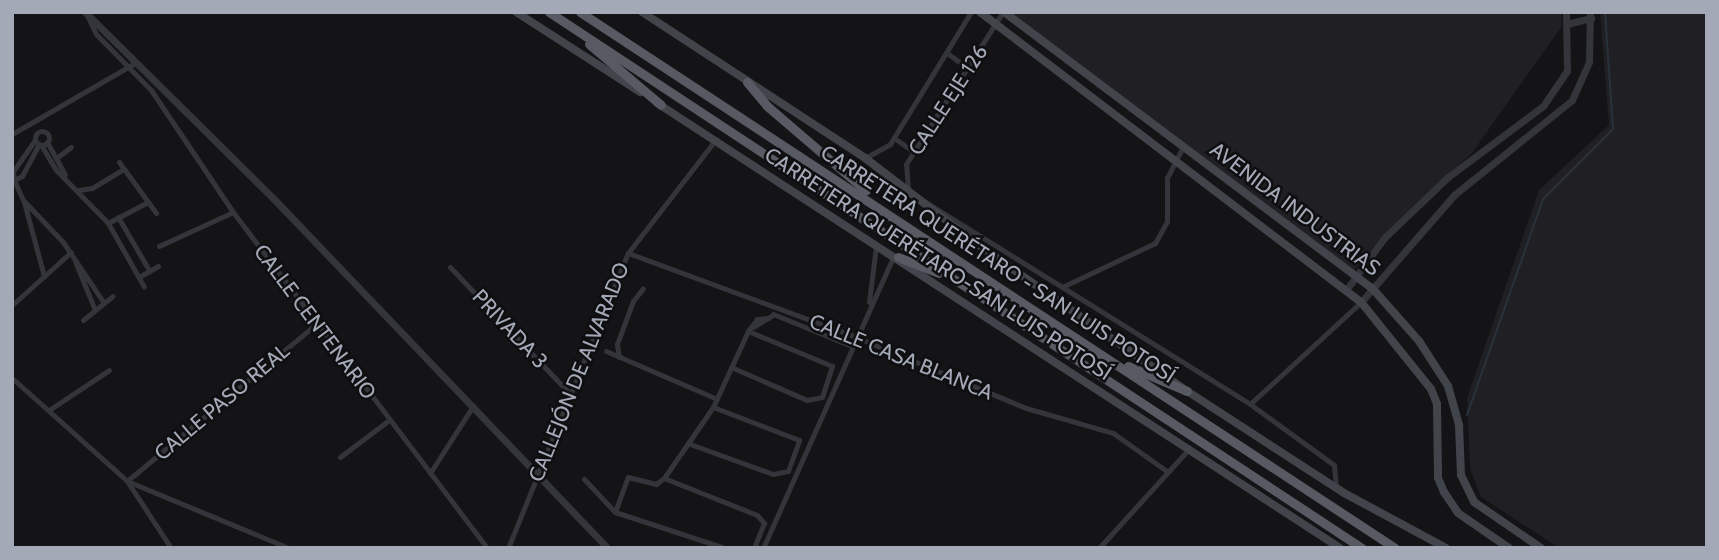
<!DOCTYPE html>
<meta charset="utf-8">
<style>
body{margin:0}
#map{position:relative;width:1719px;height:560px;overflow:hidden;background:#141416;font-family:Cabin,sans-serif}
div>[style]{position:absolute}
[style*='--x']{left:calc(var(--x)*1px);top:calc(var(--y)*1px);width:calc(var(--w)*1px);rotate:calc(var(--a)*1deg)}
.built>*{inset:0;background:#201f23}
.stream>*{height:2px;margin:-1px;padding:0 1px;transform-origin:1px;border-radius:1px;background:#29323b}
.minor>*{height:5px;margin:-2.5px;padding:0 2.5px;transform-origin:2.5px;border-radius:2.5px;background:#34353b}
.minor>.ring{margin:-2.5px;padding:0;box-sizing:content-box;background:none;border:5px solid #34353b;border-radius:50%}
.tertiary>*{height:7px;margin:-3.5px;padding:0 3.5px;transform-origin:3.5px;border-radius:3.5px;background:#34353b}
.secondary>*{height:8px;margin:-4px;padding:0 4px;transform-origin:4px;border-radius:4px;background:#42444b}
.trunk>*{height:9px;margin:-4.5px;padding:0 4.5px;transform-origin:4.5px;border-radius:4.5px;background:#585a63}
span{translate:-50% -50%;white-space:nowrap;text-align:center;line-height:1.15;-webkit-text-stroke:5px #0f0f11;paint-order:stroke}
.street-label{font-size:21px;color:#a4a9b7}
.frame{position:absolute;inset:0;border:14px solid #a4a9b7;pointer-events:none}
</style>
<div id="map">
<div class="built">
<div style="clip-path:polygon(1008px 12px,1561px 12px,1562px 26px,1472px 153px,1381px 238px,1351px 274px)"></div>
<div style="clip-path:polygon(1600px 12px,1707px 12px,1707px 548px,1559px 548px,1481px 497px,1470px 468px,1467px 398px,1539px 190px,1609px 125px)"></div>
</div>
<div class="stream">
<div style="--x:1467;--y:415;--w:229;--a:-70.6"></div>
<div style="--x:1543;--y:199;--w:99;--a:-45"></div>
<div style="--x:1613;--y:129;--w:117;--a:-93.9"></div>
</div>
<div class="minor">
<div style="--x:88;--y:17;--w:19;--a:65"></div>
<div style="--x:96;--y:34;--w:78;--a:45.5"></div>
<div style="--x:151;--y:90;--w:147;--a:56.1"></div>
<div style="--x:233;--y:212;--w:421;--a:52.9"></div>
<div style="--x:947;--y:53;--w:27;--a:36"></div>
<div class="ring" style="left:35px;top:131px;width:9px;height:9px"></div>
<div style="--x:12;--y:134;--w:142;--a:-30"></div>
<div style="--x:894;--y:138;--w:24;--a:35"></div>
<div style="--x:35;--y:140;--w:38;--a:125"></div>
<div style="--x:13;--y:171;--w:9;--a:84"></div>
<div style="--x:14;--y:180;--w:22;--a:66"></div>
<div style="--x:23;--y:200;--w:58;--a:46.4"></div>
<div style="--x:63;--y:242;--w:73;--a:56.1"></div>
<div style="--x:47;--y:142;--w:37;--a:61"></div>
<div style="--x:41;--y:145;--w:29;--a:59"></div>
<div style="--x:56;--y:170;--w:74;--a:45.5"></div>
<div style="--x:108;--y:223;--w:73;--a:60.6"></div>
<div style="--x:59;--y:156;--w:15;--a:-37"></div>
<div style="--x:865;--y:158;--w:29;--a:-29"></div>
<div style="--x:890;--y:144;--w:155;--a:-58.5"></div>
<div style="--x:119;--y:162;--w:63;--a:54"></div>
<div style="--x:14;--y:180;--w:9;--a:-27"></div>
<div style="--x:22;--y:176;--w:36;--a:-62"></div>
<div style="--x:79;--y:190;--w:13;--a:-9"></div>
<div style="--x:92;--y:188;--w:37;--a:-31"></div>
<div style="--x:908;--y:190;--w:26;--a:-94"></div>
<div style="--x:906;--y:164;--w:180;--a:-57.5"></div>
<div style="--x:924;--y:201;--w:384;--a:31.9"></div>
<div style="--x:1250;--y:404;--w:104;--a:36"></div>
<div style="--x:1334;--y:465;--w:23;--a:85"></div>
<div style="--x:24;--y:202;--w:77;--a:74.9"></div>
<div style="--x:118;--y:217;--w:61;--a:59.7"></div>
<div style="--x:108;--y:223;--w:45;--a:-27.7"></div>
<div style="--x:159;--y:246;--w:81;--a:-24.7"></div>
<div style="--x:628;--y:253;--w:243;--a:20.2"></div>
<div style="--x:856;--y:337;--w:184;--a:22.7"></div>
<div style="--x:1026;--y:408;--w:91;--a:16"></div>
<div style="--x:1113;--y:433;--w:67;--a:35.3"></div>
<div style="--x:75;--y:261;--w:53;--a:67.8"></div>
<div style="--x:450;--y:267;--w:173;--a:46.6"></div>
<div style="--x:139;--y:277;--w:22;--a:-30"></div>
<div style="--x:1062;--y:287;--w:103;--a:-25.3"></div>
<div style="--x:1155;--y:243;--w:25;--a:-61"></div>
<div style="--x:1167;--y:221;--w:43;--a:-90"></div>
<div style="--x:1167;--y:178;--w:36;--a:-63"></div>
<div style="--x:869;--y:302;--w:56;--a:-82.9"></div>
<div style="--x:12;--y:305;--w:79;--a:-41.9"></div>
<div style="--x:773;--y:314;--w:85;--a:22.1"></div>
<div style="--x:83;--y:320;--w:38;--a:-39"></div>
<div style="--x:753;--y:327;--w:21;--a:-31"></div>
<div style="--x:606;--y:351;--w:121;--a:23.4"></div>
<div style="--x:619;--y:357;--w:13;--a:-99"></div>
<div style="--x:617;--y:344;--w:46;--a:-69.6"></div>
<div style="--x:633;--y:301;--w:16;--a:-52"></div>
<div style="--x:731;--y:367;--w:83;--a:23.5"></div>
<div style="--x:807;--y:400;--w:15;--a:-11"></div>
<div style="--x:822;--y:397;--w:33;--a:-72"></div>
<div style="--x:832;--y:366;--w:91;--a:-157.4"></div>
<div style="--x:12;--y:378;--w:154;--a:41.8"></div>
<div style="--x:127;--y:481;--w:80;--a:56.7"></div>
<div style="--x:1250;--y:404;--w:151;--a:-42.6"></div>
<div style="--x:49;--y:410;--w:72;--a:-33.7"></div>
<div style="--x:690;--y:444;--w:88;--a:19.9"></div>
<div style="--x:773;--y:474;--w:15;--a:-11"></div>
<div style="--x:788;--y:471;--w:33;--a:-70"></div>
<div style="--x:799;--y:440;--w:92;--a:-159"></div>
<div style="--x:340;--y:457;--w:61;--a:-37.1"></div>
<div style="--x:430;--y:473;--w:80;--a:-57.3"></div>
<div style="--x:664;--y:478;--w:100;--a:21.7"></div>
<div style="--x:757;--y:515;--w:11;--a:49"></div>
<div style="--x:764;--y:523;--w:27;--a:112"></div>
<div style="--x:584;--y:479;--w:45;--a:46.8"></div>
<div style="--x:615;--y:512;--w:116;--a:18.1"></div>
<div style="--x:127;--y:481;--w:246;--a:-39.7"></div>
<div style="--x:127;--y:481;--w:175;--a:22.5"></div>
<div style="--x:615;--y:512;--w:37;--a:-70"></div>
<div style="--x:628;--y:477;--w:29;--a:14"></div>
<div style="--x:656;--y:484;--w:10;--a:-37"></div>
<div style="--x:664;--y:478;--w:86;--a:-55.4"></div>
<div style="--x:713;--y:407;--w:84;--a:-65.3"></div>
<div style="--x:748;--y:331;--w:15;--a:-53"></div>
<div style="--x:757;--y:319;--w:11;--a:-5"></div>
<div style="--x:508;--y:548;--w:318;--a:-67.9"></div>
<div style="--x:628;--y:253;--w:144;--a:-52.3"></div>
<div style="--x:763;--y:548;--w:319;--a:-65.9"></div>
<div style="--x:1099;--y:548;--w:132;--a:-47.8"></div>
</div>
<div class="tertiary">
<div style="--x:85;--y:12;--w:264;--a:44.7"></div>
<div style="--x:273;--y:198;--w:484;--a:46.3"></div>
<div style="--x:1567;--y:24;--w:25;--a:-14"></div>
<div style="--x:1346;--y:290;--w:64;--a:-53.8"></div>
<div style="--x:1384;--y:238;--w:88;--a:-43.6"></div>
<div style="--x:1448;--y:177;--w:119;--a:-36.8"></div>
<div style="--x:1543;--y:106;--w:42;--a:-55.6"></div>
<div style="--x:1567;--y:71;--w:59;--a:-91"></div>
<div style="--x:1361;--y:302;--w:142;--a:-49"></div>
<div style="--x:1454;--y:195;--w:151;--a:-38.8"></div>
<div style="--x:1572;--y:100;--w:42;--a:-65.9"></div>
<div style="--x:1589;--y:62;--w:50;--a:-88.9"></div>
</div>
<div class="secondary">
<div style="--x:516;--y:12;--w:148;--a:32.8"></div>
<div style="--x:642;--y:12;--w:267;--a:33.2"></div>
<div style="--x:865;--y:158;--w:150;--a:37.4"></div>
<div style="--x:984;--y:249;--w:248;--a:35"></div>
<div style="--x:1187;--y:391;--w:187;--a:33"></div>
<div style="--x:1344;--y:493;--w:116;--a:28.3"></div>
<div style="--x:980;--y:12;--w:479;--a:37.3"></div>
<div style="--x:1361;--y:302;--w:112;--a:51.2"></div>
<div style="--x:1431;--y:389;--w:16;--a:68"></div>
<div style="--x:1437;--y:404;--w:74;--a:89.2"></div>
<div style="--x:1438;--y:478;--w:15;--a:67"></div>
<div style="--x:1444;--y:492;--w:25;--a:56"></div>
<div style="--x:1458;--y:513;--w:62;--a:34.5"></div>
<div style="--x:1004;--y:12;--w:460;--a:36.9"></div>
<div style="--x:1372;--y:288;--w:71;--a:48.4"></div>
<div style="--x:1419;--y:341;--w:54;--a:57.2"></div>
<div style="--x:1448;--y:386;--w:41;--a:74.2"></div>
<div style="--x:1459;--y:425;--w:50;--a:87.7"></div>
<div style="--x:1461;--y:475;--w:30;--a:64"></div>
<div style="--x:1474;--y:502;--w:81;--a:34.5"></div>
<div style="--x:657;--y:103;--w:815;--a:33.09"></div>
</div>
<div class="trunk">
<div style="--x:549;--y:12;--w:974;--a:33.4"></div>
<div style="--x:580;--y:12;--w:975;--a:33.33"></div>
<div style="--x:589;--y:44;--w:94;--a:40.3"></div>
<div style="--x:747;--y:82;--w:31;--a:50"></div>
<div style="--x:767;--y:106;--w:130;--a:40.6"></div>
<div style="--x:898;--y:257;--w:44;--a:21.3"></div>
<div style="--x:1128;--y:366;--w:64;--a:23"></div>
</div>
<div class="street-label">
<span style="left:948px;top:100px;rotate:-57deg">CALLE EJE 126</span>
<span style="left:1295px;top:209px;rotate:37deg">AVENIDA INDUSTRIAS</span>
<span style="left:938px;top:264px;rotate:33deg">CARRETERA QUERÉTARO-SAN LUIS POTOSÍ</span>
<span style="left:998px;top:264px;rotate:33deg">CARRETERA QUERÉTARO - SAN LUIS POTOSÍ</span>
<span style="left:315px;top:322px;rotate:53deg">CALLE CENTENARIO</span>
<span style="left:510px;top:329px;rotate:47deg">PRIVADA 3</span>
<span style="left:901px;top:357px;rotate:22deg">CALLE CASA BLANCA</span>
<span style="left:579px;top:372px;rotate:-68deg">CALLEJÓN DE ALVARADO</span>
<span style="left:222px;top:402px;rotate:-40deg">CALLE PASO REAL</span>
</div>
<div class="frame"></div>
</div>
